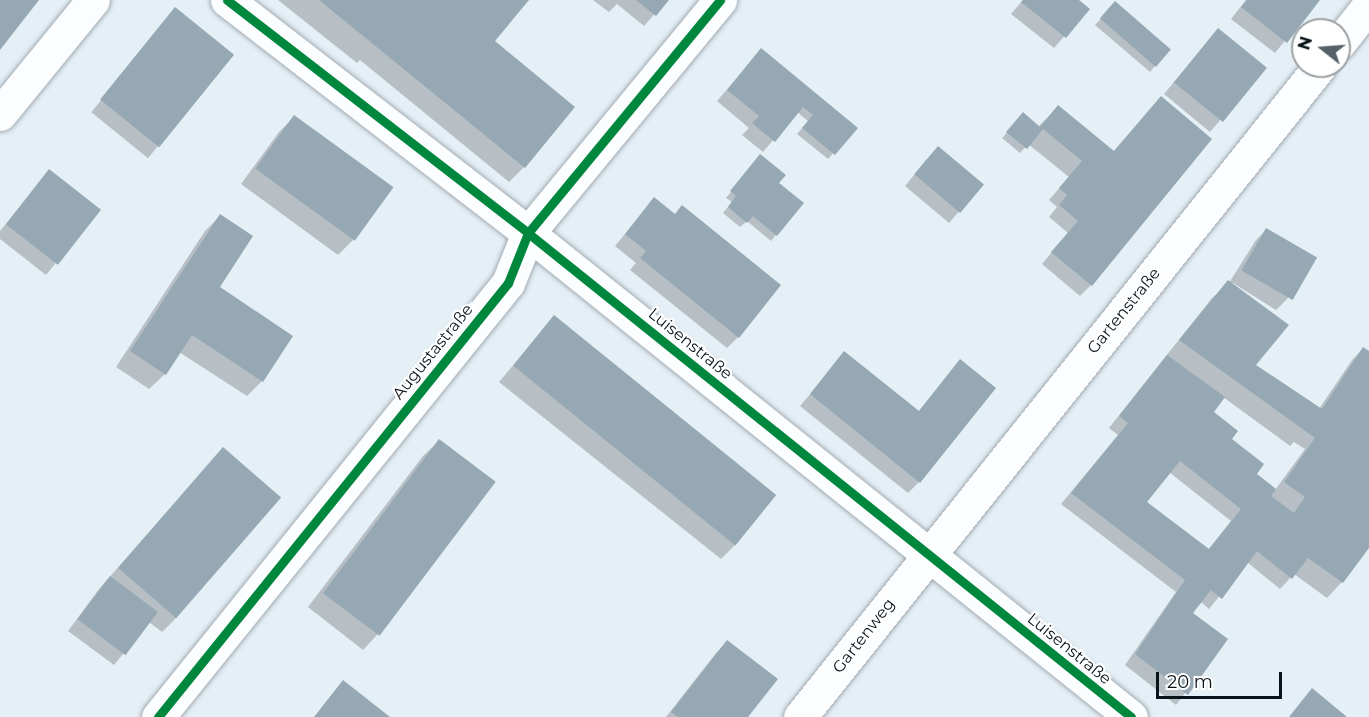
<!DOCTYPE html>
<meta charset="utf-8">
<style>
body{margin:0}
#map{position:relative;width:1369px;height:717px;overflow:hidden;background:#e5eff6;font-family:Montserrat,sans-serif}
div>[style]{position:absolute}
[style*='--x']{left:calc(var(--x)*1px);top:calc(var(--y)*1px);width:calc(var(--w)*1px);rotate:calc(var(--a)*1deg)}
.shadow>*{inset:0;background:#0003;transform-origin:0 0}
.building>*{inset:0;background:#95a8b3;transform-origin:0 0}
.roads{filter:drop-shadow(0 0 2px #a2abb2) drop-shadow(0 0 2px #a2abb2)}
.minor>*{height:33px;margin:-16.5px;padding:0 16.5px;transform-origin:16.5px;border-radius:16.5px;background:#fbfdfe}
.cycleway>*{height:9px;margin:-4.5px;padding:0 4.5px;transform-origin:4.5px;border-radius:4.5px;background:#00873e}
span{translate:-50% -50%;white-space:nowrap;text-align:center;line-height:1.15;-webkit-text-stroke:4.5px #fff;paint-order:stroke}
.street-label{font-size:16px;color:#09131a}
.north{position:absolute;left:1291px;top:18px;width:60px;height:60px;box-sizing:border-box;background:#fff;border:2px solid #9da1a3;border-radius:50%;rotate:287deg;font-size:16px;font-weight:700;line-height:24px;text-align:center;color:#09131a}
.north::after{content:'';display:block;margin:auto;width:21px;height:27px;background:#566067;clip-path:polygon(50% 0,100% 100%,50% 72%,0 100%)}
.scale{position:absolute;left:1156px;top:672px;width:126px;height:27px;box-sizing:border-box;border:3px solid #09131a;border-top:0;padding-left:8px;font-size:18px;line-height:21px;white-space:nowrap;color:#09131a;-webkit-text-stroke:4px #fff;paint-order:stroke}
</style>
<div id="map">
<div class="shadow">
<div style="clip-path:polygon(278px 0,527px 0,493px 41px,524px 167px,509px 182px,360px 60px,357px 63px)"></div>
<div style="clip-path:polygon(593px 0,667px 0,644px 26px,617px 4px,609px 12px)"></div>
<div style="clip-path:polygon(1023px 0,1076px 0,1088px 9px,1054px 48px,1011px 14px)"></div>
<div style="clip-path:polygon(1246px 0,1318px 0,1275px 53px,1231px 19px)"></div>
<div style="clip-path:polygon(1115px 3px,1155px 66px,1150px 72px,1095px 25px)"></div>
<div style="left:175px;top:9px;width:73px;height:133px;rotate:39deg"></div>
<div style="clip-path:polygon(1208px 41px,1265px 68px,1210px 132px,1164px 94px)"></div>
<div style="clip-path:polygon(761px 50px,856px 129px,828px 159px,797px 134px,808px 121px,797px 112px,763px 152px,742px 135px,749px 128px,717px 101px)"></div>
<div style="clip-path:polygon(1161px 98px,1091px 285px,1080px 296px,1042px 264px,1068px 233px,1049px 217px,1057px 207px,1049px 200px,1069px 177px,1028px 144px,1020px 153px,1002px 138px,1018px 120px,1038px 127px,1058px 107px,1113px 152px)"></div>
<div style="clip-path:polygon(294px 117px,353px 240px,338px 255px,241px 184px,279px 132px)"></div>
<div style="clip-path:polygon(927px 159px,982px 185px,949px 223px,905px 186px)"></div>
<div style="clip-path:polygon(755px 162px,802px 203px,771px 241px,747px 221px,740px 227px,723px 213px,732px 202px,726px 198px)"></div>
<div style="clip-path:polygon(49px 171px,99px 210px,46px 275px,0 239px,0 231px)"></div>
<div style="clip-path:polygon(654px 199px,738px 337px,727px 348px,630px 270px,636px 263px,615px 246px)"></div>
<div style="clip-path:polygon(220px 216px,218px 287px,291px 336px,262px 381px,247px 396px,179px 352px,165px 374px,149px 389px,116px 367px,205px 231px)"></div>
<div style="clip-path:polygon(evenodd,1267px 229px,1315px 259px,1287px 299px,1276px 310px,1233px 283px,1231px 285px,1254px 365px,1319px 409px,1352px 360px,1363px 349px,1369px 353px,1369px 545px,1342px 582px,1327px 598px,1294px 574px,1280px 589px,1247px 562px,1209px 609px,1200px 601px,1191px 613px,1226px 639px,1176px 705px,1125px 665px,1176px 592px,1061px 504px,1118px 435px,1109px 428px,1212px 298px,1229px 283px,1256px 240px,1267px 229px,1223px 397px,1290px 446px,1294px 442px,1305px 449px,1275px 490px,1255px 474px,1211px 412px,1223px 397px,1267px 229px,1169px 472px,1231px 521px,1208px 550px,1145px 503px,1169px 472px)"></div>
<div style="clip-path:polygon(554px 317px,736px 544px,721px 559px,499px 382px)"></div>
<div style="clip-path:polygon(845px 353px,918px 412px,960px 361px,919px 482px,908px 493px,800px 406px)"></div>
<div style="clip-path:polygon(439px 441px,494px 483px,378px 634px,363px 650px,308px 607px,423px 456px)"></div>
<div style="clip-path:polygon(223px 449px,177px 617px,162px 632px,149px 622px,114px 665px,68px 631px,99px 589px)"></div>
<div style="clip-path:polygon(727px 642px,746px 717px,666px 717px,716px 653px)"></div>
</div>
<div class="building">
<div style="clip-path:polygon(0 0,39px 0,0 50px)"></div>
<div style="clip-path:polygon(319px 0,529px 0,495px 41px,575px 107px,525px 168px)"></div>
<div style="clip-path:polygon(636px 0,669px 0,656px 16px)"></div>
<div style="clip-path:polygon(1023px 0,1079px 0,1090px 9px,1066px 38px,1021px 2px)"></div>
<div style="clip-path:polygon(1247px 0,1320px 0,1287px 43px,1241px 7px)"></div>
<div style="left:1115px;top:1px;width:74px;height:23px;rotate:41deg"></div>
<div style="left:175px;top:7px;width:76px;height:119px;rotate:39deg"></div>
<div style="left:1218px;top:28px;width:63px;height:70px;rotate:39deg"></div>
<div style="clip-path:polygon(761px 48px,858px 128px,835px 155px,802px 128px,813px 115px,803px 107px,775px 142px,752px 123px,759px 116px,727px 90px)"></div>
<div style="clip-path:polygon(1161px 96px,1212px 139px,1092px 286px,1051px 252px,1078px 221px,1059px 205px,1067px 195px,1059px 188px,1082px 161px,1043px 129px,1027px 149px,1006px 132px,1023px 112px,1040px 127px,1058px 105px,1114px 151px)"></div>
<div style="left:294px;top:115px;width:123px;height:66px;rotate:36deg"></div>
<div style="left:938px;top:146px;width:60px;height:37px;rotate:40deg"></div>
<div style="clip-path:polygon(760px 154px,786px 175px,779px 183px,804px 203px,777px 236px,753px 216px,747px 223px,728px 207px,736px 196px,730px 191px)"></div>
<div style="left:49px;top:169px;width:66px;height:70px;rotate:38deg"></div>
<div style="clip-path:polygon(654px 197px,675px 214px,682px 205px,781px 285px,739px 338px,640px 258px,646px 251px,625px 234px)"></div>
<div style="clip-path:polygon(220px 214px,253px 236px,220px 287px,293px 336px,263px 382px,192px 335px,166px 375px,130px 351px)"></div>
<div style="left:1266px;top:228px;width:59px;height:49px;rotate:30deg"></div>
<div style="clip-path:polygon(evenodd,1228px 280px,1289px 325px,1256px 365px,1322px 409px,1363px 347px,1369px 351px,1369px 548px,1343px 583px,1308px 558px,1292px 579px,1257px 551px,1222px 599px,1211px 590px,1193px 613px,1228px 639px,1188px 695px,1135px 654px,1185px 580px,1071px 493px,1128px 423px,1119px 416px,1167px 355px,1225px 397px,1214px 412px,1238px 431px,1232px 439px,1264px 464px,1257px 474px,1276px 489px,1271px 496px,1294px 513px,1305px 497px,1284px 482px,1315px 438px,1179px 340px,1228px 280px,1180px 461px,1241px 509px,1209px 549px,1147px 502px,1180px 461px)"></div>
<div style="left:554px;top:315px;width:286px;height:65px;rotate:39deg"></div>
<div style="clip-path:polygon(844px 351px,919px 411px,960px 359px,996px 388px,920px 483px,810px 394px)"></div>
<div style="left:439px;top:439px;width:71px;height:193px;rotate:37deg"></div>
<div style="left:223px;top:447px;width:77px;height:160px;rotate:41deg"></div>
<div style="left:110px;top:576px;width:60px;height:54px;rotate:37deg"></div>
<div style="clip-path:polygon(727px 640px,778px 679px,748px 717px,678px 717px,671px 712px)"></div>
<div style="clip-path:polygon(343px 680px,390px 717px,314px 717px)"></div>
<div style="clip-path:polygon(1312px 688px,1347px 717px,1289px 717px)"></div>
</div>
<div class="roads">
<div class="minor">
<div style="--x:227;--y:0;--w:381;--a:37.7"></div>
<div style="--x:528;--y:233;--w:773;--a:38.75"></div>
<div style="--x:1339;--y:43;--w:48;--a:-51.7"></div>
<div style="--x:0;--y:114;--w:147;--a:-50.8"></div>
<div style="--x:158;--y:717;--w:558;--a:-51.12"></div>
<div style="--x:508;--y:283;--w:54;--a:-68.2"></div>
<div style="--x:528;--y:233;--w:302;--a:-50.5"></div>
<div style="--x:800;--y:717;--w:833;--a:-51.38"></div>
</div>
</div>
<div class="cycleway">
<div style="--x:227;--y:0;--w:381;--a:37.7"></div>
<div style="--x:528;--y:233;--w:773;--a:38.75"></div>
<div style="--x:158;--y:717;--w:558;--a:-51.12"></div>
<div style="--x:508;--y:283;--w:54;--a:-68.2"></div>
<div style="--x:528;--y:233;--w:302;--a:-50.5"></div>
</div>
<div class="street-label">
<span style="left:1124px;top:311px;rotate:-51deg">Gartenstraße</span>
<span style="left:690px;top:344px;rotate:39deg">Luisenstraße</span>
<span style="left:433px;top:352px;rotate:-51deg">Augustastraße</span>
<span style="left:864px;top:636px;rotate:-52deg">Gartenweg</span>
<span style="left:1069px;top:649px;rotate:39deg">Luisenstraße</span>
</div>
<div class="north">N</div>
<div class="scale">20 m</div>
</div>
